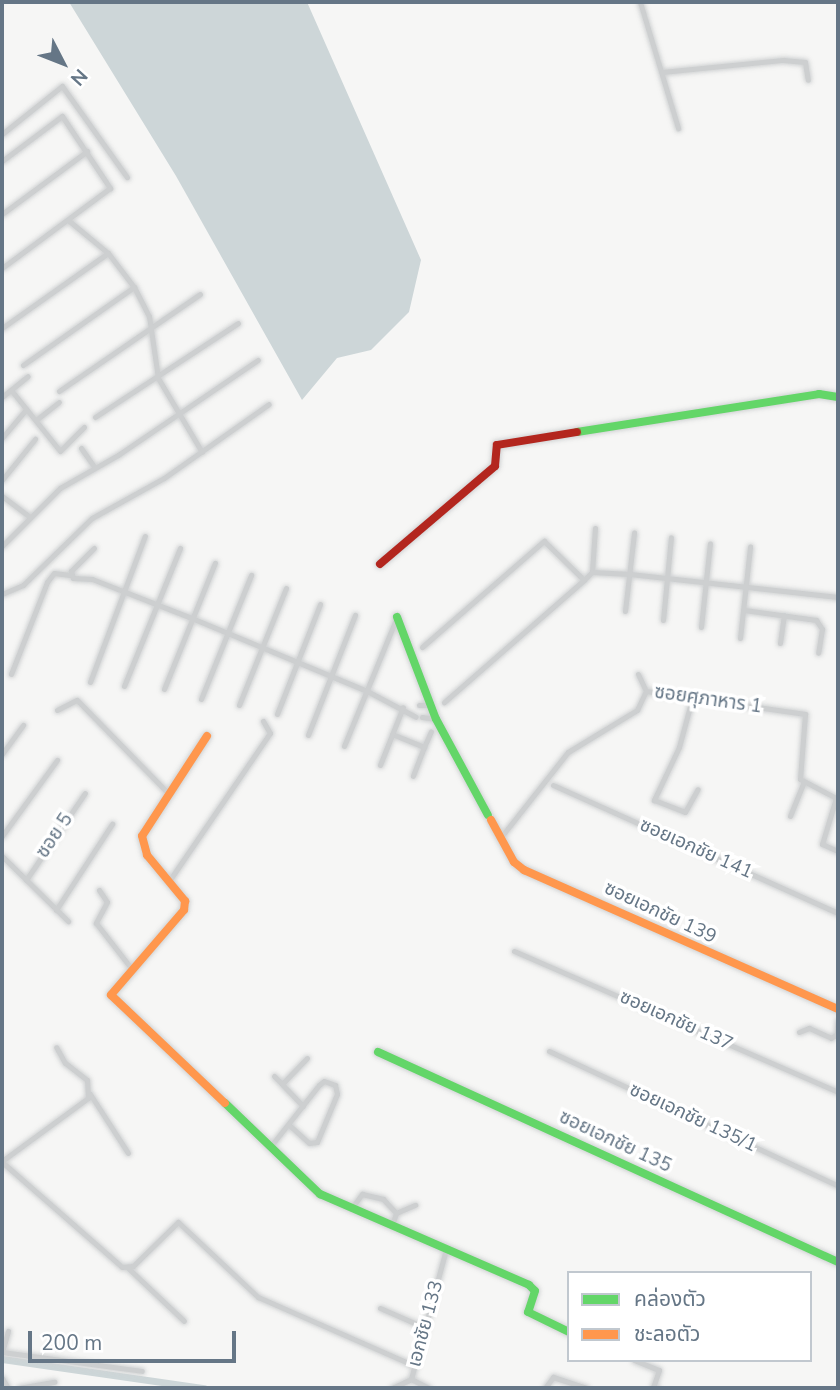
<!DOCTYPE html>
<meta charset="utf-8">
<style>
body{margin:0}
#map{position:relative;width:840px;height:1390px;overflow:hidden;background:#f6f6f5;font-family:"Nunito Sans","Noto Sans Thai",sans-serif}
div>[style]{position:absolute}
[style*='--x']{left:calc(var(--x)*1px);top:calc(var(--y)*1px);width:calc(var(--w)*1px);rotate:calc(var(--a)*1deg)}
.water>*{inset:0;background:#cdd6d8}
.canal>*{height:7px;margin:-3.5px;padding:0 3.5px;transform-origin:3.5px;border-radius:3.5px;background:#cdd6d8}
.roads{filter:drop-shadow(0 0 2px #d1d3d4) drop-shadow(0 0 2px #d1d3d4)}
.street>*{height:5px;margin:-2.5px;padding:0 2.5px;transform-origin:2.5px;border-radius:2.5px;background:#cdcfd0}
.fast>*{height:8px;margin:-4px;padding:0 4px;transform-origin:4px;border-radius:4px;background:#63d668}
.slow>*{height:8px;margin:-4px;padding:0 4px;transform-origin:4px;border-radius:4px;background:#ff974d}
.jam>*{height:8px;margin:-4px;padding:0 4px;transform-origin:4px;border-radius:4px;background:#b3261e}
span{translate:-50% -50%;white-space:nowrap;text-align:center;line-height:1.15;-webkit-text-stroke:7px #fff;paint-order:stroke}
.street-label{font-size:19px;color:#657686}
.frame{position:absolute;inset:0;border:4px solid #657686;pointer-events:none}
.legend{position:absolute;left:567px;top:1271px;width:245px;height:91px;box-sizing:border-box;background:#fff;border:2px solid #c1c8cf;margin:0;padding:9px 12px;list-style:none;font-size:21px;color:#657686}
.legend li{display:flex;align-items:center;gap:14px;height:35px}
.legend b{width:35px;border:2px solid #c1c8cf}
.north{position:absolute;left:28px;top:28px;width:70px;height:70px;-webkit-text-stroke:5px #fff;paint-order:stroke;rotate:132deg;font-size:19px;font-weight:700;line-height:28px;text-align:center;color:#657686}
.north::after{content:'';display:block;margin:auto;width:24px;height:32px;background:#657686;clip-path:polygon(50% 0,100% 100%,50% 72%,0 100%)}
.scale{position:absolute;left:28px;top:1331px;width:208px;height:32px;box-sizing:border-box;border:4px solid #657686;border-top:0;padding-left:9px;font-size:21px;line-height:24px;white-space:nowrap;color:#657686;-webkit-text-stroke:5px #fff;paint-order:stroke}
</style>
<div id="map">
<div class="water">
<div style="clip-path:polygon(69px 2px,307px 2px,421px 260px,409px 312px,371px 350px,337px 358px,302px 400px,176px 176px)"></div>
</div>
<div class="canal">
<div style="--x:2;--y:1359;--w:204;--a:8.2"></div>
</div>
<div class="roads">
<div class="street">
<div style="--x:640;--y:2;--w:132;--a:73.2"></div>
<div style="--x:662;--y:72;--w:122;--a:-5.7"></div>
<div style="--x:783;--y:60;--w:22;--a:5"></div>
<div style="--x:805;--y:62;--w:18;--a:81"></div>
<div style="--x:2;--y:134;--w:77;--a:-38.7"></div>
<div style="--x:62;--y:86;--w:112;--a:54.5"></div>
<div style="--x:2;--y:161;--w:75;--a:-36.9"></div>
<div style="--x:62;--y:116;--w:87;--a:56.3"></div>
<div style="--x:110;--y:188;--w:134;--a:143.5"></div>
<div style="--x:2;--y:214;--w:106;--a:-36.5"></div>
<div style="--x:68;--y:220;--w:52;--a:39.5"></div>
<div style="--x:108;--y:253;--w:43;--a:52.6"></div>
<div style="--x:134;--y:287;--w:33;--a:63"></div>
<div style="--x:149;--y:316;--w:63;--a:81.7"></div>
<div style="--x:158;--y:378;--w:86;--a:59.3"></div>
<div style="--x:2;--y:328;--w:130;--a:-35.3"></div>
<div style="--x:23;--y:365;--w:136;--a:-35.1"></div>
<div style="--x:11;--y:390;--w:78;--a:51.2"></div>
<div style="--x:60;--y:451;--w:34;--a:-45"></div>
<div style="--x:59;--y:391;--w:171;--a:-34.5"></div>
<div style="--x:2;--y:397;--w:33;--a:-39"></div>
<div style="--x:95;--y:417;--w:171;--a:-33.3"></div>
<div style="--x:36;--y:420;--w:29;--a:-38"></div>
<div style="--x:2;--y:438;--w:38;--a:-50"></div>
<div style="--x:81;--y:448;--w:24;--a:55"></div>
<div style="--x:2;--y:480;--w:53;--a:-51.2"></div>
<div style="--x:2;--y:496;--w:35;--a:37"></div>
<div style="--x:2;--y:546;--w:82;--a:-45"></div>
<div style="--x:60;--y:488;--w:67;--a:-29.6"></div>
<div style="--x:118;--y:455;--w:169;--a:-34.2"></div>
<div style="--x:94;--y:548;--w:33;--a:135"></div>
<div style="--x:71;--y:571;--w:7;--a:74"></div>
<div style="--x:73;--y:578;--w:19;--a:3"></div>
<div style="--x:92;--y:579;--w:110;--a:21.4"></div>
<div style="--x:194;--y:619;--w:187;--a:22.6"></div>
<div style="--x:367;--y:691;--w:55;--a:28"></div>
<div style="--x:592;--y:572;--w:44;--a:-86.1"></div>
<div style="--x:584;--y:580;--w:11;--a:-45"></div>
<div style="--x:592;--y:572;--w:38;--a:3"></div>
<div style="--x:630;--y:574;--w:209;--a:6.3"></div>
<div style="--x:2;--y:594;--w:23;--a:-23"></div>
<div style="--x:23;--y:585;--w:96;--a:-44.2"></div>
<div style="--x:92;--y:518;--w:82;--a:-29.1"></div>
<div style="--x:164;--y:478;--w:128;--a:-35.2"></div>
<div style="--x:744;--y:610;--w:73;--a:7.9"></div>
<div style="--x:816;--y:620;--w:11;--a:56"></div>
<div style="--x:822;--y:629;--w:24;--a:99"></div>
<div style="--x:625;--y:611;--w:79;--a:-83.4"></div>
<div style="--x:663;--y:620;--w:83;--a:-84.5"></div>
<div style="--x:701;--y:627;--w:84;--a:-83.9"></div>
<div style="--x:740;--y:638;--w:92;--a:-83.7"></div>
<div style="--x:780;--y:643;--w:28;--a:-82"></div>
<div style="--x:422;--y:647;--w:162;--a:-41"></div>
<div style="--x:544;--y:541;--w:56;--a:44.3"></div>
<div style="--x:584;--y:580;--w:186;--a:138.9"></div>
<div style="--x:11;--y:674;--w:99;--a:-68.6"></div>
<div style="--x:47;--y:582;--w:11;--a:-52"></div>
<div style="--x:54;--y:573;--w:16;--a:7"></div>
<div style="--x:638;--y:674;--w:19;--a:65"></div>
<div style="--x:90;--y:682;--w:156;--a:-69.4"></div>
<div style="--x:124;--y:686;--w:149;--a:-67.9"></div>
<div style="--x:164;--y:689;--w:136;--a:-68"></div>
<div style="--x:646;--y:691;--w:161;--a:8.2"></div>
<div style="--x:805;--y:714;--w:65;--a:94.4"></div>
<div style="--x:800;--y:779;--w:41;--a:27.8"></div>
<div style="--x:836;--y:798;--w:48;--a:106.9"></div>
<div style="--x:822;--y:844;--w:17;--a:24"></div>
<div style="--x:201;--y:699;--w:134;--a:-68"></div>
<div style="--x:692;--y:699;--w:50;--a:105.2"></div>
<div style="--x:679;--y:747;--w:59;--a:115.3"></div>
<div style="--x:654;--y:800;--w:33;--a:21"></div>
<div style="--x:685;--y:812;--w:26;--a:-61"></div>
<div style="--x:239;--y:705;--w:126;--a:-68.1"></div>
<div style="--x:419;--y:705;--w:11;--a:0"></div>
<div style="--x:57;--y:710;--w:22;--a:-27"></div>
<div style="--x:77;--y:700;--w:130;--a:45.6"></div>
<div style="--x:277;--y:714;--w:118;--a:-68.6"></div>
<div style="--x:422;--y:717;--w:14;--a:8"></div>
<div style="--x:392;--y:734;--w:35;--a:22"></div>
<div style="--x:424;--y:747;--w:31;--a:111"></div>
<div style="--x:308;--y:735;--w:129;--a:-68.6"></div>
<div style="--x:344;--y:746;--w:139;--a:-67.7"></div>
<div style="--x:424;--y:747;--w:17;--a:-66"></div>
<div style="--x:2;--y:754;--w:36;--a:-54"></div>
<div style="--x:380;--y:765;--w:62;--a:-68.4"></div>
<div style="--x:553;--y:785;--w:312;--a:24.2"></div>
<div style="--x:790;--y:816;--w:35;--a:-68"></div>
<div style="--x:2;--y:836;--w:94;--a:-54.1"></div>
<div style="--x:501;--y:837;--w:108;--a:-51.8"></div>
<div style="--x:568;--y:752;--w:81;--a:-31.3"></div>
<div style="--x:637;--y:710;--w:21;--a:-65"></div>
<div style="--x:2;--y:856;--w:93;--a:44.6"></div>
<div style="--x:26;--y:880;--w:105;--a:-55.9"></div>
<div style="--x:169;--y:881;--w:179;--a:-55.7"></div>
<div style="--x:270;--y:733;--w:14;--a:-120"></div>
<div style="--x:99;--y:890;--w:14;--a:56"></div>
<div style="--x:107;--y:902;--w:24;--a:118"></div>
<div style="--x:96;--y:923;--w:57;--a:52.1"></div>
<div style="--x:56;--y:910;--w:103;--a:-56.9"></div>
<div style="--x:514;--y:951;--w:353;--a:23.5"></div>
<div style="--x:799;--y:1032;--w:11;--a:-22"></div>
<div style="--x:809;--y:1028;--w:24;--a:24"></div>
<div style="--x:831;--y:1038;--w:7;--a:-34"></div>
<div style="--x:837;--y:1034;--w:14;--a:-86"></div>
<div style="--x:549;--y:1051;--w:319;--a:25"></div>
<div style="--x:274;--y:1076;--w:11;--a:45"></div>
<div style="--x:90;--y:1094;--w:70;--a:57.2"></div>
<div style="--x:303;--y:1106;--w:30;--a:-134"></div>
<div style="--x:282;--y:1084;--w:36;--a:-46"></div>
<div style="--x:270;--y:1147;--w:79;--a:-51.7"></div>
<div style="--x:319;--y:1085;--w:6;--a:-39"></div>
<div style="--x:324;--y:1081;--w:12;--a:20"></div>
<div style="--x:335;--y:1085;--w:9;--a:77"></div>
<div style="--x:337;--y:1094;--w:52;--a:112.6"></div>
<div style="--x:317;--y:1142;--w:8;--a:173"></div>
<div style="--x:309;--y:1143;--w:27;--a:-138"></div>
<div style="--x:2;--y:1161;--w:107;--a:-36.2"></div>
<div style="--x:88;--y:1098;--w:18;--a:-93"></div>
<div style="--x:87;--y:1080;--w:28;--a:-142"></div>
<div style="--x:65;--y:1063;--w:18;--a:-119"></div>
<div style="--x:2;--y:1162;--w:159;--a:41.2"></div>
<div style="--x:122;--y:1267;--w:11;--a:-5"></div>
<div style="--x:133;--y:1266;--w:63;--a:-44.4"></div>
<div style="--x:178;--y:1222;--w:110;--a:43.2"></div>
<div style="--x:258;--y:1297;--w:171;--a:23.7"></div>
<div style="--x:351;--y:1209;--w:19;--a:-54"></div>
<div style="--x:362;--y:1194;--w:22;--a:13"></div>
<div style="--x:383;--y:1199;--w:19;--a:47"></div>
<div style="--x:396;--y:1213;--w:13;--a:108"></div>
<div style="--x:396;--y:1213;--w:21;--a:-23"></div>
<div style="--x:128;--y:1268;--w:77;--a:43.4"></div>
<div style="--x:380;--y:1308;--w:50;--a:23.5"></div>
<div style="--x:2;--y:1352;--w:141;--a:7.7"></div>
<div style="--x:2;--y:1352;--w:22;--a:-74"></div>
<div style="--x:634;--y:1360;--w:27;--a:22"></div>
<div style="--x:659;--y:1370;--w:18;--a:109"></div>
<div style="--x:653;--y:1387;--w:4;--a:14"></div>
<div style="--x:2;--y:1378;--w:12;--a:59"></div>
<div style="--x:411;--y:1379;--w:135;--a:-74.9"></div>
<div style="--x:411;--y:1379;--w:20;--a:27"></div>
<div style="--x:19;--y:1388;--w:36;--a:-10"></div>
<div style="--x:392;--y:1388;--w:21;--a:-25"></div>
<div style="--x:545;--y:1388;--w:14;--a:-54"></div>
<div style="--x:553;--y:1377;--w:35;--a:18"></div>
</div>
<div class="fast">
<div style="--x:577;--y:432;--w:245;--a:-8.9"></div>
<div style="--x:819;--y:394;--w:19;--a:9"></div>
<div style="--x:397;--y:617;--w:109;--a:69.1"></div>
<div style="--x:436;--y:719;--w:109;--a:61.6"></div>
<div style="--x:378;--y:1052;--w:506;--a:24.54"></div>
<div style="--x:225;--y:1103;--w:132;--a:43.8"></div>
<div style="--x:320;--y:1194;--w:228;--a:23.5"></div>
<div style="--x:529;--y:1285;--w:8;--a:45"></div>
<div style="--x:535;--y:1291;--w:22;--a:108"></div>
<div style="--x:528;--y:1312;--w:46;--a:26"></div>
</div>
<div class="slow">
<div style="--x:207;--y:736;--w:119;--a:123"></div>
<div style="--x:142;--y:836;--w:20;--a:75"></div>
<div style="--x:147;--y:855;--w:60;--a:50.4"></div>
<div style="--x:185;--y:901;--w:9;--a:96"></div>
<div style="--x:184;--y:910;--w:112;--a:130.7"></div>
<div style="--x:111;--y:995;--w:157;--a:43.5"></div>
<div style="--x:491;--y:820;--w:48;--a:61.3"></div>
<div style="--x:514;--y:862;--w:13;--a:39"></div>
<div style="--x:524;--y:870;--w:343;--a:23.9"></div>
</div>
<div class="jam">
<div style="--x:380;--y:564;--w:151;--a:-40.4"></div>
<div style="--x:495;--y:466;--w:21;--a:-85"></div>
<div style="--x:497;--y:445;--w:81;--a:-9.2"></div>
</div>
</div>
<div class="street-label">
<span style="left:708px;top:700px;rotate:8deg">ซอยศุภาหาร 1</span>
<span style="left:55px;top:836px;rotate:-56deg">ซอย 5</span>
<span style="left:696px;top:849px;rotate:24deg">ซอยเอกชัย 141</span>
<span style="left:660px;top:913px;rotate:25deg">ซอยเอกชัย 139</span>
<span style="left:676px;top:1021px;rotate:24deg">ซอยเอกชัย 137</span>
<span style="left:693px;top:1118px;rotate:25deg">ซอยเอกชัย 135/1</span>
<span style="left:615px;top:1142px;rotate:25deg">ซอยเอกชัย 135</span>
<span style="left:426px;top:1324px;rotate:-75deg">เอกชัย 133</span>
</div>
<div class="frame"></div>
<ul class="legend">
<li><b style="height:9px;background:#63d668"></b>คล่องตัว</li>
<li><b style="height:9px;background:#ff974d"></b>ชะลอตัว</li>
</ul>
<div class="north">N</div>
<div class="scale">200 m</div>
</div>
